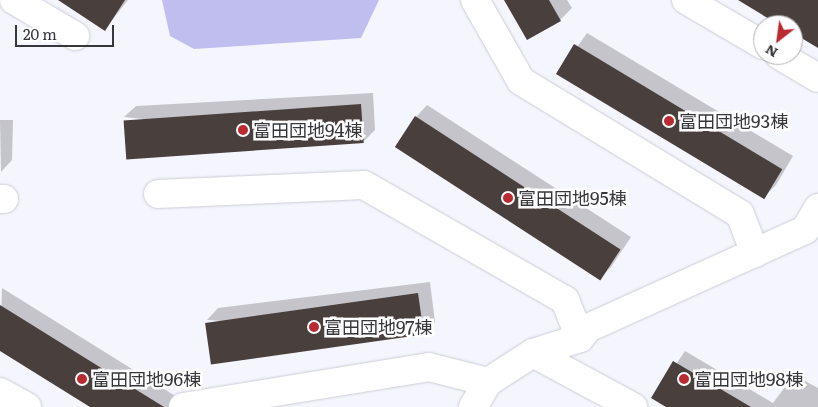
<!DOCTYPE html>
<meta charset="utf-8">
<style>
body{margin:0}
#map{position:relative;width:818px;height:407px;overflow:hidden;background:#f5f5fd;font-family:Literata,"Noto Sans JP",serif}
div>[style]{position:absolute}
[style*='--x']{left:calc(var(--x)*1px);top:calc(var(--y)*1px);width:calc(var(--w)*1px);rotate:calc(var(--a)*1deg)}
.green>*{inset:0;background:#bfbeee}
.shadow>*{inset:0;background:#0003}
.building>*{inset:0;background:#493f3d;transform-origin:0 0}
.roads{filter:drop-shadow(0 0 1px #ccccd6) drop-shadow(0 0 1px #ccccd6)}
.minor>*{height:28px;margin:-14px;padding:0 14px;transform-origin:14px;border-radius:14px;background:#fff}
.dots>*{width:14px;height:14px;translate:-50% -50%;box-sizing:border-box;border:2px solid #fff;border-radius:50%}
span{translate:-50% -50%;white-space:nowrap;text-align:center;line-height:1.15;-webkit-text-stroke:5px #fff;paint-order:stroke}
.poi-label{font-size:18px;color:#36363b}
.left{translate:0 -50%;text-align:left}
.north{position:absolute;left:753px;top:15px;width:50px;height:50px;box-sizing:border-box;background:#fff;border:1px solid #afafb1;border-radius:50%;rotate:210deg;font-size:14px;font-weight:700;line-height:20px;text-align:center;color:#36363b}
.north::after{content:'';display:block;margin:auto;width:18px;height:22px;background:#ba2a31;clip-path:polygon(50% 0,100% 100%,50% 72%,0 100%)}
.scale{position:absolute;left:15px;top:25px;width:99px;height:22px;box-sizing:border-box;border:2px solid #36363b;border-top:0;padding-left:6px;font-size:15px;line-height:18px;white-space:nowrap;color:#36363b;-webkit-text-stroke:4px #fff;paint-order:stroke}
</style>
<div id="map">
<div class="green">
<div style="clip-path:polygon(162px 0,379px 0,361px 38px,194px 49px,170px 36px)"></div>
</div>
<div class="shadow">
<div style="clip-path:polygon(60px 0,128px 0,105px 29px)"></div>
<div style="clip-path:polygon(505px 0,567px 0,572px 8px,560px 20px)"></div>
<div style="clip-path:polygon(587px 33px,793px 156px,776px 185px,764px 197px,558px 74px)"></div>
<div style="clip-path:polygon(373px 93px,375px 130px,363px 142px,124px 117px,136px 106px)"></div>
<div style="clip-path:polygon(427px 105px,631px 237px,611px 267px,600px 278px,416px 117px)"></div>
<div style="clip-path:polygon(0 120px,13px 120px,12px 160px,1px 172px)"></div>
<div style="clip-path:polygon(430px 282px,435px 322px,423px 333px,207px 320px,218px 308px)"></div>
<div style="clip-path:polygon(2px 288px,177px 397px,171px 407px,93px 407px,0 349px)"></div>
<div style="clip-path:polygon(685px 351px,773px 403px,794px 375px,818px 388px,818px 407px,669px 407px,653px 398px)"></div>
</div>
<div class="building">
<div style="clip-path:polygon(58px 0,125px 0,105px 31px)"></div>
<div style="clip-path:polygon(504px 0,549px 0,561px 21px,527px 40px)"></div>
<div style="clip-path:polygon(738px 0,818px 0,818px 48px,793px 33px,793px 25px,779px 25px)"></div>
<div style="left:574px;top:44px;width:243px;height:35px;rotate:31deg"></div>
<div style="left:361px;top:104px;width:39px;height:238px;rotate:86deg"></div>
<div style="left:415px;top:116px;width:245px;height:37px;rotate:33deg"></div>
<div style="left:418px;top:293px;width:42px;height:215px;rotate:82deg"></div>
<div style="clip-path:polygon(0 305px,164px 407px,90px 407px,0 351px)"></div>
<div style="clip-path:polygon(673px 361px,751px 407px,666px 407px,651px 398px)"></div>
</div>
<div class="roads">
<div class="minor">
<div style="--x:14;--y:0;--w:71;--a:30.5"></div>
<div style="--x:475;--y:0;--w:93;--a:60.4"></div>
<div style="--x:521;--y:81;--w:256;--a:31.3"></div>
<div style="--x:740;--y:214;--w:42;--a:69"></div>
<div style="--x:686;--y:0;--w:89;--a:30.3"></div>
<div style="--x:779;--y:55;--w:45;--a:30.5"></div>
<div style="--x:158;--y:194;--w:206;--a:-2.5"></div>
<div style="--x:364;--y:185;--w:232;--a:29.8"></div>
<div style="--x:565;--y:300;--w:41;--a:68.5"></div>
<div style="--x:0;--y:199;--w:4;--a:0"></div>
<div style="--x:533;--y:353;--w:114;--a:28.4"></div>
<div style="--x:0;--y:392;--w:31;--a:29"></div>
<div style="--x:183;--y:407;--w:249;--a:-9.2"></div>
<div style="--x:429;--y:367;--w:61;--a:14.3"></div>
<div style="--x:473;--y:407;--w:29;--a:-59"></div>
<div style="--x:488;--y:382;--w:54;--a:-32.8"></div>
<div style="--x:533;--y:353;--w:49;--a:-17.7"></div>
<div style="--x:580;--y:338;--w:13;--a:-51"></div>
<div style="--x:588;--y:328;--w:238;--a:-24.3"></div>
<div style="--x:805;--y:230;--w:26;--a:-59"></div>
</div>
</div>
<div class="dots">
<div style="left:669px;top:121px;background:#ba2a31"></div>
<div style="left:243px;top:130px;background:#ba2a31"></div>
<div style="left:508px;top:198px;background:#ba2a31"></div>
<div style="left:314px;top:327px;background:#ba2a31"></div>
<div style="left:82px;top:379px;background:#ba2a31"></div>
<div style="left:684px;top:379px;background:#ba2a31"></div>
</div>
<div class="poi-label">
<span class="left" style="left:679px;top:121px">富田団地93棟</span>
<span class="left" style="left:253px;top:130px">富田団地94棟</span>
<span class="left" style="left:518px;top:198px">富田団地95棟</span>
<span class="left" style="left:324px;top:327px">富田団地97棟</span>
<span class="left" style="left:92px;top:379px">富田団地96棟</span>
<span class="left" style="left:694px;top:379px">富田団地98棟</span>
</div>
<div class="north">N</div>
<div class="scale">20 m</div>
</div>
